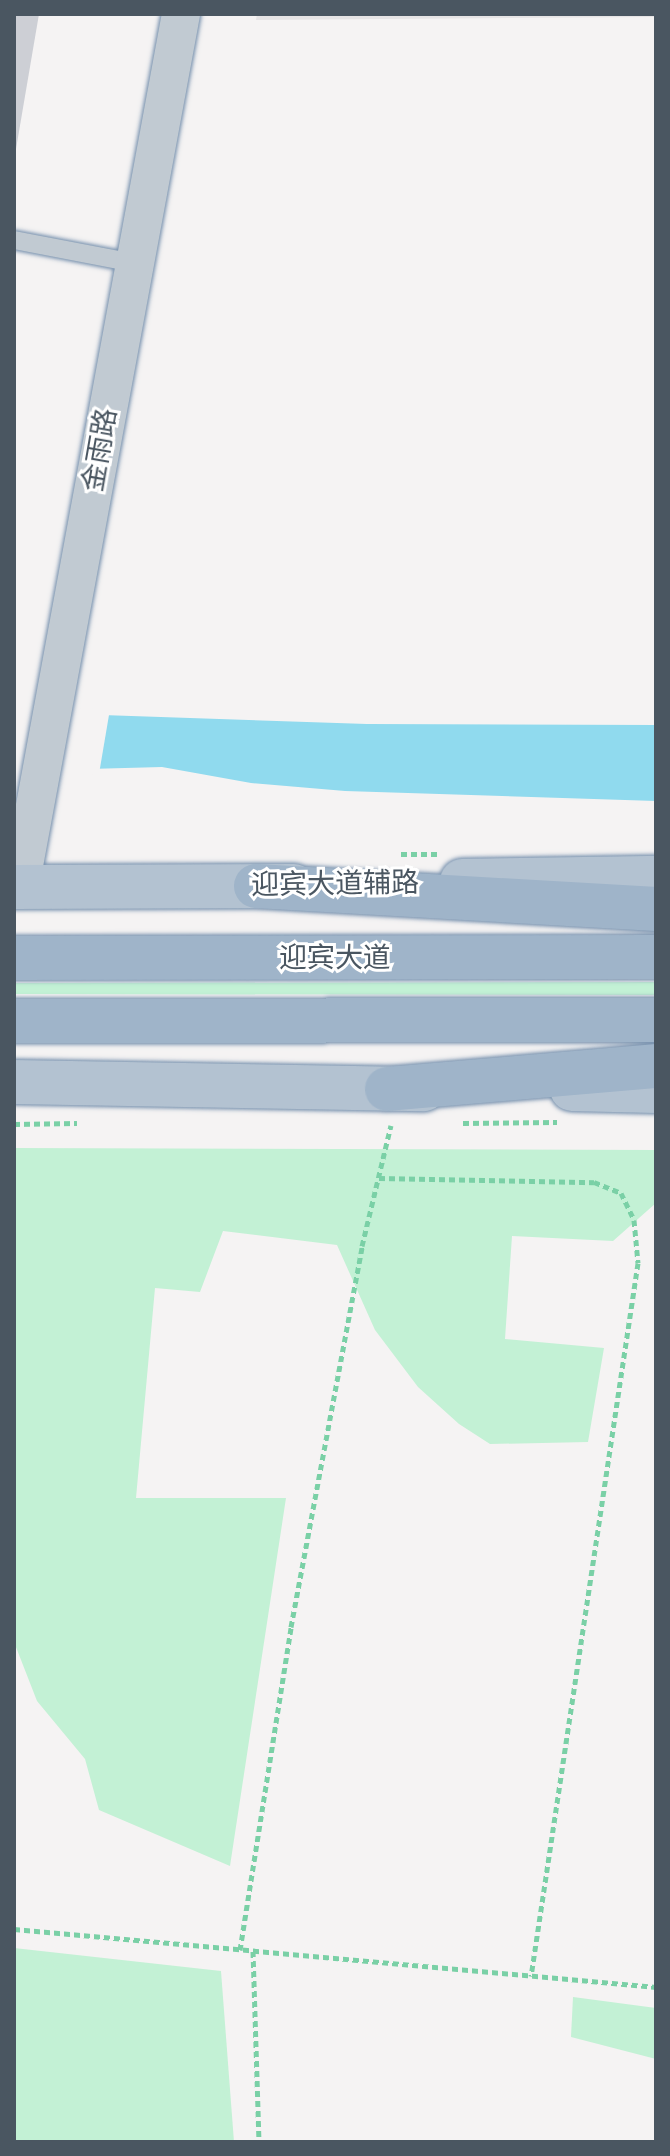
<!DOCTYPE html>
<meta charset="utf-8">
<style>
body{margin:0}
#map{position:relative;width:670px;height:2156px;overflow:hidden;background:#f5f3f3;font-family:"Varela Round","Noto Sans SC",sans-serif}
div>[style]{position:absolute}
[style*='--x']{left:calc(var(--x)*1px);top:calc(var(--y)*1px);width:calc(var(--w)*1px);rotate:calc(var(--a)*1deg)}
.education>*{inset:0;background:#e6e4e5}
.green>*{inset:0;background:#c3f1d5}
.water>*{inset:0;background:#90daee}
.pier>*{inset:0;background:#f5f3f3}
.building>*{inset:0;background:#cdcfd5}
.path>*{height:5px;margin-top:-2.5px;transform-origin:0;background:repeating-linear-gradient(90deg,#7ad0a6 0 6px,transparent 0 10px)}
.roads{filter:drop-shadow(0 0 2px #7690ad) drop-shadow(0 0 2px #7690ad)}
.service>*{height:18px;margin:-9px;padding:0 9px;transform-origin:9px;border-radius:9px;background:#c1cad2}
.minor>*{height:38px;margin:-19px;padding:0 19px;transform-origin:19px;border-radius:19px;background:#c1cad2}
.primary>*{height:44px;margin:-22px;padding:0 22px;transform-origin:22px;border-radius:22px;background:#b3c2d1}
.trunk>*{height:44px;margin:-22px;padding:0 22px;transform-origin:22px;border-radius:22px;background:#9fb4c9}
span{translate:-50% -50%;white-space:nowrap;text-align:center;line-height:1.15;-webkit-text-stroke:6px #fff;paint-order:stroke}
.street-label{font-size:28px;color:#4a5661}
.frame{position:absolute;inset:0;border:16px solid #4a5661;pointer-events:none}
</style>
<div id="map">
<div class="education">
<div style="clip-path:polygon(257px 14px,656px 14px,656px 17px,256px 20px)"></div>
</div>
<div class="green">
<div style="clip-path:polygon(656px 982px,656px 995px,14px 994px,14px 983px)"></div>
<div style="clip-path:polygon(14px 1148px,656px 1150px,656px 1203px,613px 1241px,512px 1236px,505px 1339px,604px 1348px,588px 1442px,490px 1444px,459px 1424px,418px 1387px,375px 1330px,337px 1245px,223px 1231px,200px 1292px,155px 1288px,136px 1498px,286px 1498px,230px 1866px,99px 1810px,85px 1759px,37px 1701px,14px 1642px)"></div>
<div style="clip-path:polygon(14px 1948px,221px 1971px,234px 2142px,14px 2142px)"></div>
<div style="clip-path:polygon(573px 1997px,656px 2008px,656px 2059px,571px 2037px)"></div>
</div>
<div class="water">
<div style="clip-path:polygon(14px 712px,367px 724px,656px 725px,656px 801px,345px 791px,251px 783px,162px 767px,14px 771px)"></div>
</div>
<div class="pier">
<div style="clip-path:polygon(14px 708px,110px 709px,99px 774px,14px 775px)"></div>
</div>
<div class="building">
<div style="clip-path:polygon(14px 14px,39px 14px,16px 149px,14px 149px)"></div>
</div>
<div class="path">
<div style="--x:401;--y:854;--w:38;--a:0"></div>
<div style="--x:463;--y:1123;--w:94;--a:-0.6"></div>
<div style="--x:14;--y:1124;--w:63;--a:-0.9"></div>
<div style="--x:379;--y:1178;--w:215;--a:1.1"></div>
<div style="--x:594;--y:1182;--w:29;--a:22"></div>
<div style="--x:621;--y:1193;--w:30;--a:64"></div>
<div style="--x:634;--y:1220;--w:43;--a:84.7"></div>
<div style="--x:638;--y:1263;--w:721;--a:98.53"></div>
<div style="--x:14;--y:1929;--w:645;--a:5.16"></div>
<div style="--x:240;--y:1950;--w:327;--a:-81"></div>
<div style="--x:291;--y:1627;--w:388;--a:-79.4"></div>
<div style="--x:362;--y:1246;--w:124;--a:-76.5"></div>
<div style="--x:253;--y:1951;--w:191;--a:88.2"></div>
</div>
<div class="roads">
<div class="service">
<div style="--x:14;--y:240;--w:123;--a:10.8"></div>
</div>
<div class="minor">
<div style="--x:20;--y:887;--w:888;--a:-79.55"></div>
</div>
<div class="primary">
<div style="--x:462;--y:881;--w:194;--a:-0.9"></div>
<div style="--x:14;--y:887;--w:280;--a:-0.2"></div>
<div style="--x:14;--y:1082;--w:410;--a:1"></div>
<div style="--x:572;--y:1089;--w:84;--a:1.4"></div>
</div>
<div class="trunk">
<div style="--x:256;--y:886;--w:401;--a:3.3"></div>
<div style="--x:14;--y:958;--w:642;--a:-0.09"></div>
<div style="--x:14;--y:1021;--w:642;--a:-0.09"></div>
<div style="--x:387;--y:1089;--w:270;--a:-4.9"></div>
</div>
</div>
<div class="street-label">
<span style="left:100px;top:450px;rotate:-80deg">金雨路</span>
<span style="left:335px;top:884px;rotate:-1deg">迎宾大道辅路</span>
<span style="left:335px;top:958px">迎宾大道</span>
</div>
<div class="frame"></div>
</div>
